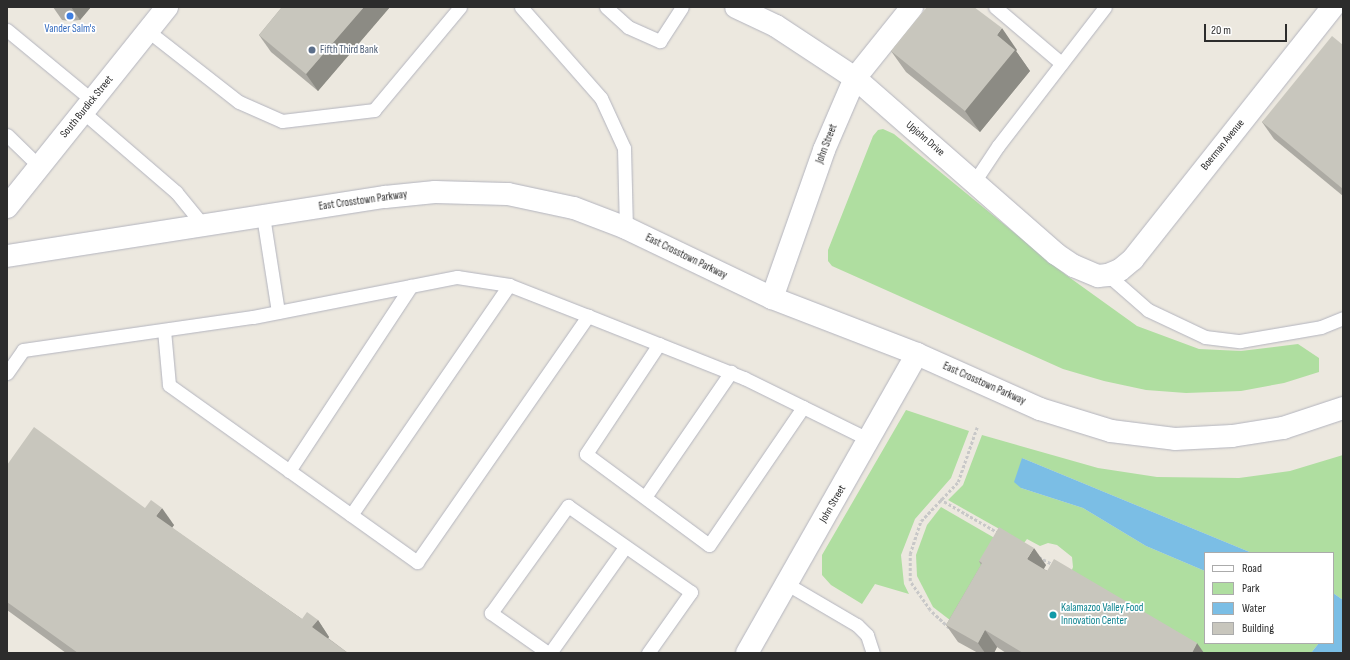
<!DOCTYPE html>
<style>
body{margin:0}
#map{position:relative;width:1350px;height:660px;overflow:hidden;background:#ece8df;font-family:"Sofia Sans Condensed",sans-serif}
div>[style]{position:absolute}
[style*='--x']{left:calc(var(--x)*1px);top:calc(var(--y)*1px);width:calc(var(--w)*1px);rotate:calc(var(--a)*1deg)}
.green>*{inset:0;background:#afdea0}
.water>*{inset:0;background:#7bbee5}
.path>*{height:2.5px;margin-top:-1.25px;transform-origin:0;background:repeating-linear-gradient(90deg,#c8c8c8 0 3px,transparent 0 5px)}
.roads{filter:drop-shadow(0 0 1px #b3b4be) drop-shadow(0 0 1px #b3b4be)}
.lane>*{height:13px;margin:-6.5px;padding:0 6.5px;transform-origin:6.5px;border-radius:6.5px;background:#fff}
.street>*{height:22px;margin:-11px;padding:0 11px;transform-origin:11px;border-radius:11px;background:#fff}
.wall>*{inset:0;background:#acaaa3}
.shaded-wall>*{inset:0;background:#8c8b84}
.building>*{inset:0;background:#c8c6bd}
.dots>*{width:11px;height:11px;translate:-50% -50%;box-sizing:border-box;border:2px solid #fff;border-radius:50%}
span{translate:-50% -50%;white-space:nowrap;text-align:center;line-height:1.15;-webkit-text-stroke:3.5px #fff;paint-order:stroke}
.shop-label{font-size:11px;color:#366cbe}
.service-label{font-size:11px;color:#4e5e75}
.left{translate:0 -50%;text-align:left}
.street-label{font-size:11px;color:#2c2c2c}
.culture-label{font-size:11px;color:#0d838f}
.frame{position:absolute;inset:0;border:8px solid #2c2c2c;pointer-events:none}
.legend{position:absolute;left:1204px;top:552px;width:130px;height:92px;box-sizing:border-box;background:#fff;border:1px solid #ababab;margin:0;padding:5px 7px;list-style:none;font-size:12px;color:#2c2c2c}
.legend li{display:flex;align-items:center;gap:8px;height:20px}
.legend b{width:20px;border:1px solid #ababab}
.scale{position:absolute;left:1204px;top:24px;width:83px;height:18px;box-sizing:border-box;border:2px solid #2c2c2c;border-top:0;padding-left:5px;font-size:12px;line-height:14px;white-space:nowrap;color:#2c2c2c;-webkit-text-stroke:3px #fff;paint-order:stroke}
</style>
<div id="map">
<div class="green">
<div style="clip-path:polygon(883px 129px,894px 134px,1066px 275px,1137px 326px,1199px 349px,1241px 351px,1298px 344px,1319px 358px,1319px 372px,1284px 383px,1241px 391px,1186px 393px,1146px 390px,1104px 381px,1063px 369px,832px 266px,828px 261px,828px 250px,873px 136px,878px 130px)"></div>
<div style="clip-path:polygon(906px 410px,969px 431px,951px 478px,915px 519px,901px 555px,904px 584px,909px 594px,875px 584px,862px 604px,831px 585px,822px 575px,822px 555px)"></div>
<div style="clip-path:polygon(982px 435px,1098px 468px,1157px 477px,1239px 478px,1290px 471px,1343px 455px,1343px 600px,1333px 593px,1333px 553px,1252px 553px,1022px 458px,1021px 488px,1083px 508px,1146px 546px,1205px 571px,1205px 643px,1319px 643px,1311px 653px,1197px 653px,1069px 578px,1073px 567px,1072px 557px,1057px 545px,1048px 543px,1040px 546px,1027px 539px,1024px 543px,948px 500px,963px 485px)"></div>
<div style="clip-path:polygon(941px 507px,1005px 544px,959px 627px,933px 607px,917px 576px,916px 555px,927px 525px)"></div>
</div>
<div class="water">
<div style="clip-path:polygon(1022px 458px,1252px 553px,1205px 553px,1205px 571px,1146px 546px,1083px 508px,1021px 488px,1014px 482px)"></div>
<div style="clip-path:polygon(1333px 593px,1343px 600px,1343px 653px,1311px 653px,1319px 643px,1333px 643px)"></div>
</div>
<div class="path">
<div style="--x:940;--y:499;--w:68;--a:30"></div>
<div style="--x:1039;--y:557;--w:17;--a:28"></div>
<div style="--x:949;--y:628;--w:26;--a:-137"></div>
<div style="--x:930;--y:610;--w:35;--a:-125"></div>
<div style="--x:910;--y:581;--w:27;--a:-90"></div>
<div style="--x:910;--y:554;--w:35;--a:-72"></div>
<div style="--x:921;--y:521;--w:54;--a:-46.5"></div>
<div style="--x:958;--y:482;--w:58;--a:-70.9"></div>
</div>
<div class="roads">
<div class="lane">
<div style="--x:521;--y:7;--w:121;--a:48.7"></div>
<div style="--x:601;--y:98;--w:55;--a:65.3"></div>
<div style="--x:624;--y:148;--w:80;--a:88.6"></div>
<div style="--x:606;--y:7;--w:30;--a:42"></div>
<div style="--x:628;--y:27;--w:35;--a:24"></div>
<div style="--x:660;--y:41;--w:40;--a:-57.1"></div>
<div style="--x:995;--y:7;--w:87;--a:40.3"></div>
<div style="--x:7;--y:30;--w:110;--a:39.5"></div>
<div style="--x:148;--y:31;--w:115;--a:38"></div>
<div style="--x:239;--y:102;--w:47;--a:23.8"></div>
<div style="--x:282;--y:121;--w:93;--a:-6.8"></div>
<div style="--x:374;--y:110;--w:134;--a:-50.1"></div>
<div style="--x:83;--y:112;--w:123;--a:40.7"></div>
<div style="--x:176;--y:192;--w:43;--a:50.7"></div>
<div style="--x:7;--y:135;--w:45;--a:44.1"></div>
<div style="--x:974;--y:182;--w:43;--a:-56.3"></div>
<div style="--x:998;--y:146;--w:175;--a:-52.4"></div>
<div style="--x:263;--y:216;--w:97;--a:81.1"></div>
<div style="--x:1108;--y:275;--w:53;--a:41.2"></div>
<div style="--x:1148;--y:310;--w:63;--a:25.3"></div>
<div style="--x:1205;--y:337;--w:35;--a:7"></div>
<div style="--x:1240;--y:341;--w:82;--a:-9.8"></div>
<div style="--x:1321;--y:327;--w:24;--a:-22"></div>
<div style="--x:164;--y:330;--w:55;--a:84.8"></div>
<div style="--x:169;--y:385;--w:305;--a:35.5"></div>
<div style="--x:417;--y:562;--w:300;--a:-55.2"></div>
<div style="--x:659;--y:344;--w:132;--a:123.6"></div>
<div style="--x:586;--y:454;--w:153;--a:36.5"></div>
<div style="--x:709;--y:545;--w:167;--a:-55.7"></div>
<div style="--x:7;--y:373;--w:28;--a:-55"></div>
<div style="--x:23;--y:350;--w:232;--a:-8.2"></div>
<div style="--x:253;--y:317;--w:208;--a:-11.1"></div>
<div style="--x:457;--y:277;--w:53;--a:8.7"></div>
<div style="--x:509;--y:285;--w:85;--a:21.4"></div>
<div style="--x:588;--y:316;--w:168;--a:21.7"></div>
<div style="--x:744;--y:378;--w:140;--a:26.2"></div>
<div style="--x:289;--y:471;--w:222;--a:-56.6"></div>
<div style="--x:645;--y:497;--w:152;--a:-55.5"></div>
<div style="--x:351;--y:515;--w:279;--a:-55.5"></div>
<div style="--x:787;--y:584;--w:81;--a:30.4"></div>
<div style="--x:857;--y:625;--w:14;--a:45"></div>
<div style="--x:867;--y:635;--w:19;--a:72"></div>
<div style="--x:548;--y:653;--w:70;--a:-144.9"></div>
<div style="--x:491;--y:613;--w:132;--a:-54.3"></div>
<div style="--x:568;--y:506;--w:150;--a:35"></div>
<div style="--x:691;--y:592;--w:75;--a:125.2"></div>
<div style="--x:550;--y:653;--w:130;--a:-54.7"></div>
</div>
<div class="street">
<div style="--x:736;--y:7;--w:44;--a:25.4"></div>
<div style="--x:776;--y:26;--w:95;--a:33.4"></div>
<div style="--x:855;--y:78;--w:267;--a:41.2"></div>
<div style="--x:1056;--y:254;--w:22;--a:34"></div>
<div style="--x:1074;--y:266;--w:26;--a:23"></div>
<div style="--x:1098;--y:276;--w:10;--a:-6"></div>
<div style="--x:1108;--y:275;--w:13;--a:-23"></div>
<div style="--x:1120;--y:270;--w:17;--a:-40"></div>
<div style="--x:1133;--y:259;--w:322;--a:-51.6"></div>
<div style="--x:7;--y:207;--w:256;--a:-51.3"></div>
<div style="--x:7;--y:256;--w:383;--a:-8.9"></div>
<div style="--x:385;--y:197;--w:50;--a:-5.7"></div>
<div style="--x:435;--y:192;--w:73;--a:1.6"></div>
<div style="--x:508;--y:194;--w:67;--a:12"></div>
<div style="--x:574;--y:208;--w:56;--a:21"></div>
<div style="--x:626;--y:228;--w:162;--a:25.6"></div>
<div style="--x:772;--y:298;--w:155;--a:21.1"></div>
<div style="--x:917;--y:354;--w:135;--a:24.1"></div>
<div style="--x:1040;--y:409;--w:74;--a:17.2"></div>
<div style="--x:1111;--y:431;--w:64;--a:7.1"></div>
<div style="--x:1175;--y:439;--w:57;--a:-3"></div>
<div style="--x:1232;--y:436;--w:52;--a:-8.9"></div>
<div style="--x:1283;--y:428;--w:63;--a:-18.4"></div>
<div style="--x:772;--y:298;--w:157;--a:-70.6"></div>
<div style="--x:824;--y:150;--w:78;--a:-66.7"></div>
<div style="--x:855;--y:78;--w:91;--a:-51.2"></div>
<div style="--x:747;--y:653;--w:344;--a:-60.4"></div>
</div>
</div>
<div class="wall">
<div style="clip-path:polygon(53px 7px,91px 7px,80px 20px,70px 21px,62px 20px)"></div>
<div style="clip-path:polygon(282px 7px,390px 7px,318px 91px,271px 52px,259px 35px)"></div>
<div style="clip-path:polygon(1343px 45px,1343px 196px,1274px 139px,1262px 122px)"></div>
<div style="clip-path:polygon(1017px 50px,1016px 51px,1030px 71px,980px 132px,906px 72px,891px 51px)"></div>
<div style="clip-path:polygon(7px 465px,174px 525px,172px 528px,302px 619px,318px 620px,329px 637px,328px 638px,348px 653px,66px 653px,7px 610px)"></div>
<div style="clip-path:polygon(979px 561px,1046px 565px,1044px 569px,1204px 653px,1006px 653px,997px 647px,994px 653px,978px 653px,958px 642px,946px 625px,981px 565px)"></div>
</div>
<div class="shaded-wall">
<div style="clip-path:polygon(71px 7px,91px 7px,80px 20px)"></div>
<div style="clip-path:polygon(364px 7px,390px 7px,318px 91px,306px 74px)"></div>
<div style="clip-path:polygon(1002px 28px,1017px 50px,1016px 51px,1030px 71px,980px 132px,965px 111px,997px 35px)"></div>
<div style="clip-path:polygon(162px 508px,174px 525px,168px 533px,156px 516px)"></div>
<div style="clip-path:polygon(1034px 548px,1046px 565px,1039px 576px,1027px 559px)"></div>
<div style="clip-path:polygon(318px 620px,329px 637px,324px 644px,312px 627px)"></div>
<div style="clip-path:polygon(985px 630px,997px 647px,994px 653px,985px 653px,978px 643px)"></div>
<div style="clip-path:polygon(1197px 643px,1204px 653px,1192px 653px)"></div>
</div>
<div class="building">
<div style="clip-path:polygon(282px 7px,364px 7px,306px 74px,259px 35px)"></div>
<div style="clip-path:polygon(927px 7px,974px 7px,1002px 28px,997px 35px,1015px 50px,965px 111px,891px 51px)"></div>
<div style="clip-path:polygon(1332px 36px,1343px 45px,1343px 189px,1262px 122px)"></div>
<div style="clip-path:polygon(34px 427px,145px 508px,151px 500px,162px 508px,156px 516px,302px 619px,307px 612px,318px 620px,312px 627px,348px 653px,78px 653px,7px 602px,7px 465px)"></div>
<div style="clip-path:polygon(999px 527px,1034px 548px,1027px 559px,1047px 571px,1054px 559px,1197px 643px,1192px 653px,1023px 653px,985px 630px,978px 643px,946px 625px,982px 563px,979px 561px)"></div>
</div>
<div class="dots">
<div style="left:70px;top:16px;background:#3f7fe0"></div>
<div style="left:312px;top:50px;background:#5c6f8a"></div>
<div style="left:1053px;top:615px;background:#0f9aa8"></div>
</div>
<div class="shop-label">
<span style="left:70px;top:29px">Vander Salm's</span>
</div>
<div class="service-label">
<span class="left" style="left:320px;top:50px">Fifth Third Bank</span>
</div>
<div class="street-label">
<span style="left:87px;top:107px;rotate:-51deg">South Burdick Street</span>
<span style="left:925px;top:139px;rotate:41deg">Upjohn Drive</span>
<span style="left:827px;top:144px;rotate:-69deg">John Street</span>
<span style="left:1223px;top:145px;rotate:-51deg">Boerman Avenue</span>
<span style="left:363px;top:201px;rotate:-8deg">East Crosstown Parkway</span>
<span style="left:686px;top:257px;rotate:26deg">East Crosstown Parkway</span>
<span style="left:984px;top:384px;rotate:24deg">East Crosstown Parkway</span>
<span style="left:833px;top:504px;rotate:-60deg">John Street</span>
</div>
<div class="culture-label">
<span class="left" style="left:1061px;top:615px">Kalamazoo Valley Food<br>Innovation Center</span>
</div>
<div class="frame"></div>
<ul class="legend">
<li><b style="height:5px;background:#fff"></b>Road</li>
<li><b style="height:11px;background:#afdea0"></b>Park</li>
<li><b style="height:11px;background:#7bbee5"></b>Water</li>
<li><b style="height:11px;background:#c8c6bd"></b>Building</li>
</ul>
<div class="scale">20 m</div>
</div>
